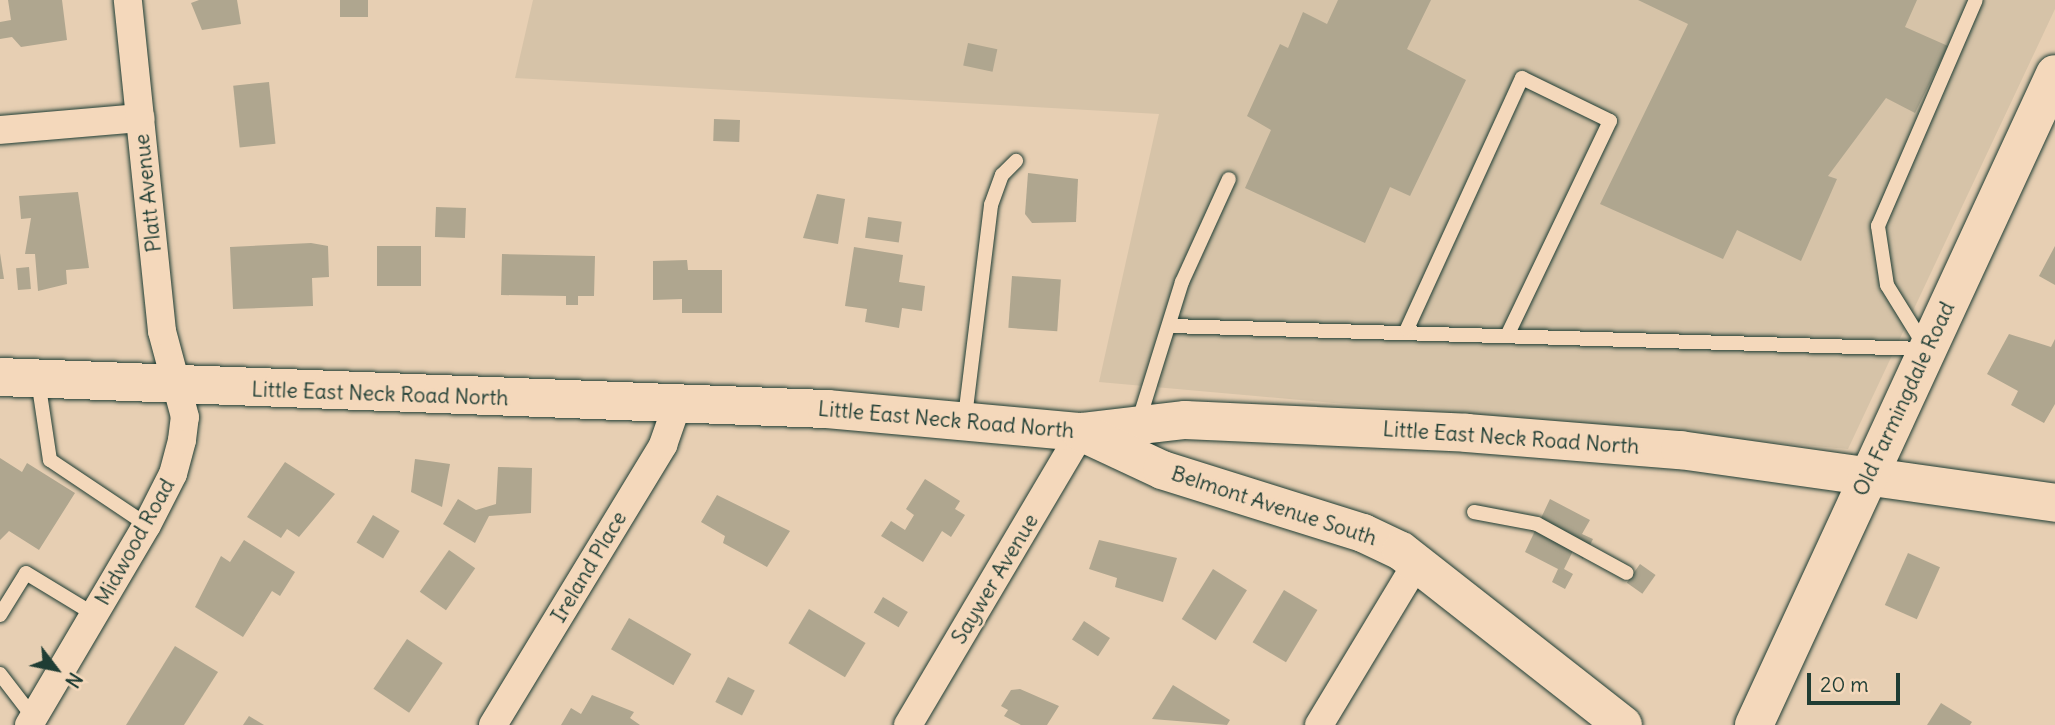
<!DOCTYPE html>
<style>
body{margin:0}
#map{position:relative;width:2055px;height:725px;overflow:hidden;background:#e7cfb3;font-family:Delius,sans-serif}
div>[style]{position:absolute}
[style*='--x']{left:calc(var(--x)*1px);top:calc(var(--y)*1px);width:calc(var(--w)*1px);rotate:calc(var(--a)*1deg)}
.built>*{inset:0;background:#d6c3a8}
.building>*{inset:0;background:#afa68f;transform-origin:0 0}
.roads{filter:drop-shadow(0 0 2px #1f3d34) drop-shadow(0 0 2px #1f3d34)}
.lane>*{height:14px;margin:-7px;padding:0 7px;transform-origin:7px;border-radius:7px;background:#f4d8bb}
.street>*{height:28px;margin:-14px;padding:0 14px;transform-origin:14px;border-radius:14px;background:#f4d8bb}
.secondary>*{height:38px;margin:-19px;padding:0 19px;transform-origin:19px;border-radius:19px;background:#f4d8bb}
span{translate:-50% -50%;white-space:nowrap;text-align:center;line-height:1.15;-webkit-text-stroke:5px #f4d8bb;paint-order:stroke}
.street-label{font-size:21px;color:#1f3d34}
.north{position:absolute;left:21px;top:634px;width:70px;height:70px;-webkit-text-stroke:5px #f4d8bb;paint-order:stroke;rotate:122deg;font-size:19px;font-weight:700;line-height:28px;text-align:center;color:#1f3d34}
.north::after{content:'';display:block;margin:auto;width:24px;height:32px;background:#1f3d34;clip-path:polygon(50% 0,100% 100%,50% 72%,0 100%)}
.scale{position:absolute;left:1807px;top:673px;width:93px;height:32px;box-sizing:border-box;border:4px solid #1f3d34;border-top:0;padding-left:9px;font-size:21px;line-height:24px;white-space:nowrap;color:#1f3d34;-webkit-text-stroke:5px #f4d8bb;paint-order:stroke}
</style>
<div id="map">
<div class="built">
<div style="clip-path:polygon(533px 0,2055px 0,2055px 9px,1848px 449px,1099px 382px,1159px 114px,515px 78px)"></div>
</div>
<div class="building">
<div style="clip-path:polygon(8px 0,62px 0,67px 40px,21px 47px,12px 37px,0 39px,0 22px,11px 20px)"></div>
<div style="clip-path:polygon(199px 0,237px 0,241px 24px,202px 30px,191px 3px)"></div>
<div style="left:340px;top:0;width:28px;height:17px"></div>
<div style="clip-path:polygon(1338px 0,1431px 0,1407px 49px,1466px 80px,1410px 196px,1390px 187px,1365px 243px,1245px 188px,1271px 130px,1247px 116px,1280px 44px,1288px 48px,1303px 12px,1327px 24px)"></div>
<div style="clip-path:polygon(1638px 0,1917px 0,1905px 27px,1948px 46px,1915px 113px,1886px 98px,1828px 176px,1837px 179px,1801px 261px,1737px 230px,1723px 259px,1600px 204px,1688px 24px)"></div>
<div style="left:968px;top:43px;width:30px;height:23px;rotate:12deg"></div>
<div style="left:269px;top:82px;width:62px;height:36px;rotate:84deg"></div>
<div style="left:714px;top:119px;width:26px;height:22px;rotate:2deg"></div>
<div style="clip-path:polygon(1028px 173px,1078px 179px,1076px 222px,1032px 223px,1025px 214px)"></div>
<div style="clip-path:polygon(78px 192px,89px 268px,66px 270px,67px 284px,38px 291px,35px 254px,25px 254px,31px 218px,21px 219px,19px 196px)"></div>
<div style="clip-path:polygon(817px 194px,845px 199px,838px 244px,803px 238px)"></div>
<div style="left:436px;top:207px;width:30px;height:30px;rotate:2deg"></div>
<div style="left:868px;top:217px;width:34px;height:21px;rotate:8deg"></div>
<div style="clip-path:polygon(311px 243px,328px 246px,329px 277px,312px 278px,313px 306px,233px 309px,230px 247px)"></div>
<div style="left:377px;top:246px;width:44px;height:40px"></div>
<div style="clip-path:polygon(2055px 246px,2055px 285px,2039px 276px)"></div>
<div style="clip-path:polygon(854px 247px,903px 255px,899px 282px,925px 286px,922px 311px,902px 308px,899px 328px,865px 322px,867px 309px,845px 306px)"></div>
<div style="clip-path:polygon(0 253px,4px 279px,0 279px)"></div>
<div style="clip-path:polygon(502px 254px,595px 256px,594px 296px,578px 296px,578px 305px,566px 305px,566px 296px,501px 295px)"></div>
<div style="clip-path:polygon(687px 260px,688px 270px,722px 270px,722px 313px,682px 313px,682px 299px,653px 300px,653px 261px)"></div>
<div style="left:29px;top:267px;width:22px;height:13px;rotate:85deg"></div>
<div style="left:1012px;top:276px;width:49px;height:52px;rotate:4deg"></div>
<div style="clip-path:polygon(2009px 334px,2051px 347px,2055px 339px,2055px 404px,2044px 423px,2011px 405px,2018px 391px,1987px 374px)"></div>
<div style="clip-path:polygon(0 458px,22px 472px,27px 463px,75px 493px,39px 550px,9px 531px,0 540px)"></div>
<div style="clip-path:polygon(415px 459px,450px 464px,442px 507px,411px 492px)"></div>
<div style="clip-path:polygon(285px 462px,335px 494px,299px 537px,287px 529px,281px 538px,247px 517px)"></div>
<div style="clip-path:polygon(498px 467px,532px 468px,531px 513px,489px 516px,475px 543px,443px 524px,458px 499px,476px 510px,496px 504px)"></div>
<div style="clip-path:polygon(925px 479px,960px 501px,955px 509px,965px 515px,951px 537px,942px 531px,923px 562px,881px 536px,891px 521px,905px 530px,914px 515px,906px 509px)"></div>
<div style="clip-path:polygon(717px 495px,790px 531px,767px 567px,723px 543px,725px 536px,701px 522px)"></div>
<div style="clip-path:polygon(1550px 499px,1590px 520px,1582px 534px,1593px 539px,1583px 559px,1573px 551px,1564px 569px,1573px 574px,1565px 589px,1552px 582px,1558px 569px,1525px 552px)"></div>
<div style="left:373px;top:515px;width:31px;height:32px;rotate:31deg"></div>
<div style="clip-path:polygon(244px 540px,295px 572px,280px 596px,272px 591px,243px 637px,195px 607px,221px 556px,230px 562px)"></div>
<div style="clip-path:polygon(1099px 540px,1177px 558px,1163px 602px,1115px 587px,1117px 578px,1089px 569px)"></div>
<div style="left:449px;top:550px;width:32px;height:51px;rotate:35deg"></div>
<div style="left:1908px;top:553px;width:35px;height:57px;rotate:24deg"></div>
<div style="left:1640px;top:564px;width:19px;height:23px;rotate:35deg"></div>
<div style="left:1213px;top:569px;width:40px;height:59px;rotate:32deg"></div>
<div style="left:1284px;top:590px;width:39px;height:61px;rotate:31deg"></div>
<div style="left:883px;top:597px;width:29px;height:18px;rotate:31deg"></div>
<div style="left:809px;top:609px;width:66px;height:40px;rotate:31deg"></div>
<div style="left:629px;top:618px;width:72px;height:36px;rotate:30deg"></div>
<div style="left:1084px;top:621px;width:31px;height:22px;rotate:33deg"></div>
<div style="left:407px;top:639px;width:43px;height:60px;rotate:34deg"></div>
<div style="clip-path:polygon(175px 646px,218px 672px,184px 725px,126px 725px)"></div>
<div style="left:728px;top:677px;width:30px;height:28px;rotate:27deg"></div>
<div style="clip-path:polygon(1173px 685px,1230px 720px,1227px 725px,1152px 719px)"></div>
<div style="clip-path:polygon(1020px 689px,1059px 706px,1047px 725px,1021px 725px,1004px 716px,1008px 710px,1001px 706px,1011px 690px)"></div>
<div style="clip-path:polygon(592px 695px,634px 712px,630px 718px,640px 725px,561px 725px,571px 708px,581px 714px)"></div>
<div style="clip-path:polygon(1941px 703px,1972px 722px,1970px 725px,1927px 725px)"></div>
<div style="clip-path:polygon(249px 716px,264px 725px,243px 725px)"></div>
</div>
<div class="roads">
<div class="lane">
<div style="--x:1171;--y:326;--w:754;--a:1.75"></div>
<div style="--x:1407;--y:329;--w:276;--a:-65.4"></div>
<div style="--x:1522;--y:78;--w:98;--a:26"></div>
<div style="--x:1610;--y:121;--w:236;--a:115.6"></div>
<div style="--x:1926;--y:348;--w:74;--a:-121.8"></div>
<div style="--x:1887;--y:285;--w:60;--a:-98.7"></div>
<div style="--x:1878;--y:226;--w:246;--a:-66.6"></div>
<div style="--x:38;--y:380;--w:81;--a:81.5"></div>
<div style="--x:50;--y:460;--w:117;--a:33.8"></div>
<div style="--x:965;--y:417;--w:214;--a:-83"></div>
<div style="--x:991;--y:205;--w:32;--a:-70"></div>
<div style="--x:1002;--y:175;--w:20;--a:-45"></div>
<div style="--x:1138;--y:423;--w:148;--a:-72.7"></div>
<div style="--x:1182;--y:282;--w:113;--a:-65.5"></div>
<div style="--x:1474;--y:512;--w:64;--a:10.8"></div>
<div style="--x:1537;--y:524;--w:102;--a:28.6"></div>
<div style="--x:0;--y:615;--w:49;--a:-58.2"></div>
<div style="--x:26;--y:573;--w:81;--a:31.3"></div>
<div style="--x:0;--y:674;--w:54;--a:52.5"></div>
</div>
<div class="street">
<div style="--x:0;--y:130;--w:141;--a:-4.9"></div>
<div style="--x:29;--y:725;--w:232;--a:-59.5"></div>
<div style="--x:147;--y:525;--w:57;--a:-63"></div>
<div style="--x:173;--y:474;--w:35;--a:-75"></div>
<div style="--x:182;--y:440;--w:23;--a:-83"></div>
<div style="--x:185;--y:417;--w:89;--a:-105"></div>
<div style="--x:162;--y:331;--w:333;--a:-95.9"></div>
<div style="--x:493;--y:725;--w:328;--a:-58.7"></div>
<div style="--x:663;--y:445;--w:42;--a:-70.7"></div>
<div style="--x:908;--y:725;--w:340;--a:-59.4"></div>
<div style="--x:1319;--y:725;--w:192;--a:-58.9"></div>
</div>
<div class="secondary">
<div style="--x:0;--y:377;--w:828;--a:2.22"></div>
<div style="--x:827;--y:409;--w:255;--a:5.2"></div>
<div style="--x:1081;--y:432;--w:105;--a:-6.6"></div>
<div style="--x:1185;--y:420;--w:282;--a:2.6"></div>
<div style="--x:1467;--y:433;--w:214;--a:4.6"></div>
<div style="--x:1680;--y:450;--w:379;--a:8"></div>
<div style="--x:1081;--y:432;--w:89;--a:25.1"></div>
<div style="--x:1162;--y:470;--w:211;--a:17.4"></div>
<div style="--x:1363;--y:533;--w:42;--a:25.3"></div>
<div style="--x:1401;--y:551;--w:282;--a:38.1"></div>
<div style="--x:1754;--y:725;--w:717;--a:-65.19"></div>
</div>
</div>
<div class="street-label">
<span style="left:148px;top:193px;rotate:-96deg">Platt Avenue</span>
<span style="left:380px;top:394px;rotate:2deg">Little East Neck Road North</span>
<span style="left:1904px;top:399px;rotate:-65deg">Old Farmingdale Road</span>
<span style="left:946px;top:420px;rotate:5deg">Little East Neck Road North</span>
<span style="left:1511px;top:438px;rotate:4deg">Little East Neck Road North</span>
<span style="left:1274px;top:506px;rotate:18deg">Belmont Avenue South</span>
<span style="left:135px;top:542px;rotate:-61deg">Midwood Road</span>
<span style="left:589px;top:567px;rotate:-59deg">Ireland Place</span>
<span style="left:995px;top:579px;rotate:-59deg">Saywer Avenue</span>
</div>
<div class="north">N</div>
<div class="scale">20 m</div>
</div>
